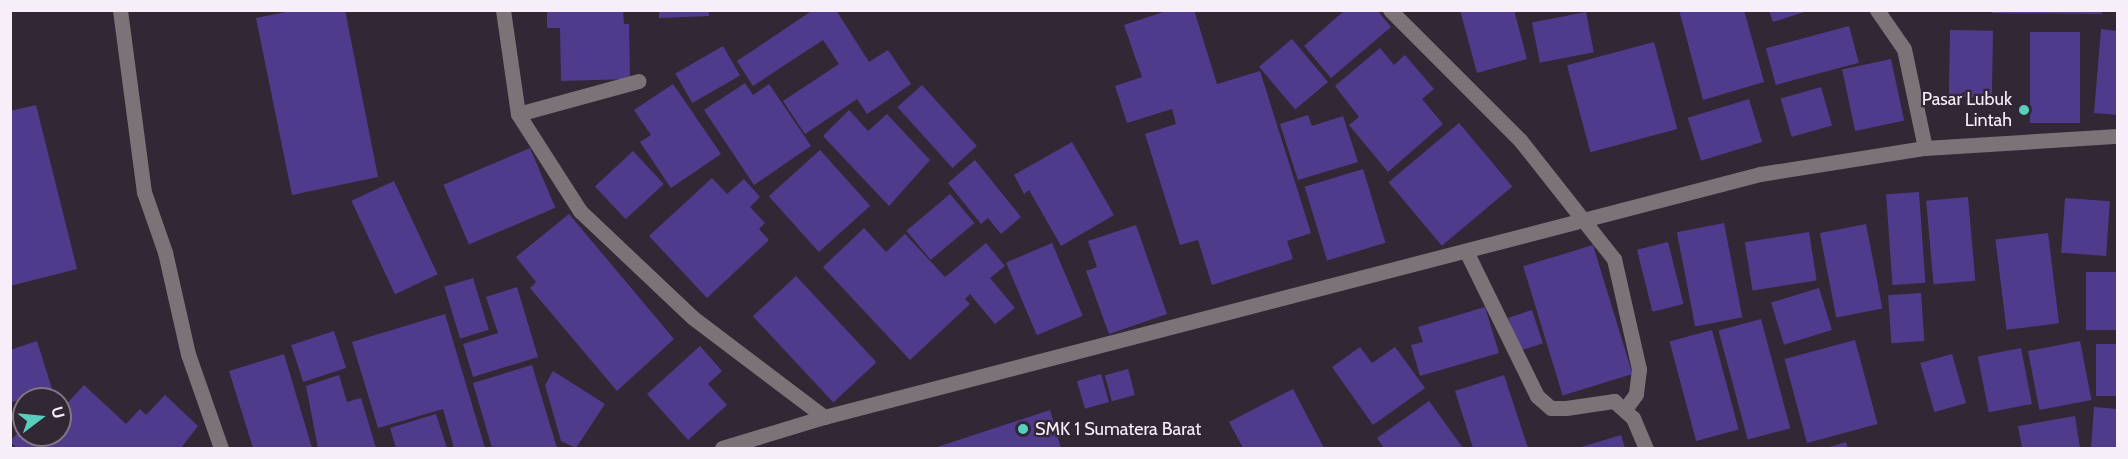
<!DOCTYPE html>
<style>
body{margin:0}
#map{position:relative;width:2128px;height:459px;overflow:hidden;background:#322735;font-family:Cabin,sans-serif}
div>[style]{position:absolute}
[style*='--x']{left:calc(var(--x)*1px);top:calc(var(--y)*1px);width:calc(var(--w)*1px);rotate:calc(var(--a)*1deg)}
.building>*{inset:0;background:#4f3b8c;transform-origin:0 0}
.minor>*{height:15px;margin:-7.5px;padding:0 7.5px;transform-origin:7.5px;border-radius:7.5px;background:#7b7377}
.dots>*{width:16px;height:16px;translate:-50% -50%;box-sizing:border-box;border:3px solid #322735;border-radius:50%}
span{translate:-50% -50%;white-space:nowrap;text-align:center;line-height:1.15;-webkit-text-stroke:4.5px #322735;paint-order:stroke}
.poi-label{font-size:18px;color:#f6eff9}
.right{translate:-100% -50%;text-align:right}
.left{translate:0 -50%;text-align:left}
.frame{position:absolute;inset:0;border:12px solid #f6eff9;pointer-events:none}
.north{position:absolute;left:12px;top:387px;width:60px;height:60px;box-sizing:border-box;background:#322735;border:2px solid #807783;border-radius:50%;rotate:74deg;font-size:16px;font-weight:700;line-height:24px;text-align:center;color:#f6eff9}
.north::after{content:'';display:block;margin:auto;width:21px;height:27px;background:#58cebf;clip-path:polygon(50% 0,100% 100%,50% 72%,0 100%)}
</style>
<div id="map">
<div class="building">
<div style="clip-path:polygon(296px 10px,345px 10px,378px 177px,292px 195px,256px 18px)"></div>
<div style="clip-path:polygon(547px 10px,623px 10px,624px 24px,629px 24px,630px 79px,561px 81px,560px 28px,547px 28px)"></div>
<div style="clip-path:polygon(659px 10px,709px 10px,709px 16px,659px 18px)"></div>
<div style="clip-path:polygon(813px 10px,836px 10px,869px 62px,888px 50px,911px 84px,867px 114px,857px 99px,805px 134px,783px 101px,839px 64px,823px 40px,753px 86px,737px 61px)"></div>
<div style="clip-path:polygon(1169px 10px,1194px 10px,1217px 84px,1260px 71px,1311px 233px,1287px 241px,1293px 259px,1212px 285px,1198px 240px,1180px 245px,1145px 134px,1176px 124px,1172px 109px,1127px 123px,1115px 86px,1142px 77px,1124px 25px)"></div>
<div style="clip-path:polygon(1345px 10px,1377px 10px,1391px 27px,1331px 78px,1304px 46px)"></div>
<div style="clip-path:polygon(1460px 10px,1514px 10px,1527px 59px,1477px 73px)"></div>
<div style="clip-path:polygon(1679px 10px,1744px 10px,1764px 82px,1703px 100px)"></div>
<div style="clip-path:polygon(1769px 10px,1807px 10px,1807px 11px,1773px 22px)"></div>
<div style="clip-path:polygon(1992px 10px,2102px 10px,2102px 14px,1992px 13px)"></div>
<div style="left:1586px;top:12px;width:41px;height:55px;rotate:79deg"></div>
<div style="left:1849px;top:26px;width:38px;height:86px;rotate:75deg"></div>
<div style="clip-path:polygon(2101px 29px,2118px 31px,2118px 115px,2094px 113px)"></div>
<div style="left:1950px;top:30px;width:43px;height:67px;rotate:1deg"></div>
<div style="left:2030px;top:32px;width:50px;height:91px"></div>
<div style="left:1292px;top:39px;width:56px;height:43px;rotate:50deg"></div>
<div style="left:1654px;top:42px;width:90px;height:90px;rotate:75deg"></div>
<div style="left:723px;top:46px;width:34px;height:55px;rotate:60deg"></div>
<div style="clip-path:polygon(1380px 48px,1394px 65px,1405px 55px,1434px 89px,1422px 99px,1443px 124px,1388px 172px,1349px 125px,1359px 117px,1335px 86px)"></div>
<div style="left:1891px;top:59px;width:63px;height:50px;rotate:78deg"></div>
<div style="clip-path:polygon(745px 83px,753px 95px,769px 84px,811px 146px,754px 185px,704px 110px)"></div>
<div style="clip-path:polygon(673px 84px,721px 154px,671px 188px,640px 142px,651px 135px,634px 110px)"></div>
<div style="left:922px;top:85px;width:82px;height:33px;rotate:48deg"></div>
<div style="left:1821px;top:87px;width:40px;height:42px;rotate:74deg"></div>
<div style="left:1749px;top:99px;width:45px;height:64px;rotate:73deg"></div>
<div style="clip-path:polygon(36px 105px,77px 269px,10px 286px,10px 111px)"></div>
<div style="clip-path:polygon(849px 110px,868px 131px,887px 114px,930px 160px,889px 206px,823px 136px)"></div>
<div style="clip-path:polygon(1308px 115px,1312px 126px,1343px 116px,1358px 162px,1298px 180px,1280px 124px)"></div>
<div style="left:1459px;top:123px;width:83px;height:92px;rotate:50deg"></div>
<div style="clip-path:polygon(1072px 142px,1114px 215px,1061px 246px,1029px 190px,1024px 194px,1014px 175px)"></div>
<div style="left:530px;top:148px;width:65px;height:94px;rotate:67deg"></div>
<div style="left:820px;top:150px;width:75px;height:69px;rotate:48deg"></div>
<div style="left:633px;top:151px;width:45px;height:52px;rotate:47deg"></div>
<div style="clip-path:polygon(975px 160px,1021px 217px,1001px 234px,988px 218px,981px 224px,948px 183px)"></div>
<div style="left:1363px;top:169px;width:77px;height:61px;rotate:73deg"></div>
<div style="clip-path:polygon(712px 178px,727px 194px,744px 179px,760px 197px,750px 207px,765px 223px,759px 229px,769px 240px,707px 298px,649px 236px)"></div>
<div style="left:394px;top:181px;width:103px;height:47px;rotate:65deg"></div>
<div style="left:1919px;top:192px;width:91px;height:33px;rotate:86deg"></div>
<div style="left:950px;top:194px;width:38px;height:57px;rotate:50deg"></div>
<div style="left:1968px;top:197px;width:84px;height:42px;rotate:85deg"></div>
<div style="left:2065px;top:198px;width:45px;height:55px;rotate:4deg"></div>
<div style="clip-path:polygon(569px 214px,674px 339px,617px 391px,530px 288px,536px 282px,516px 257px)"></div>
<div style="left:1724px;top:223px;width:96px;height:48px;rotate:79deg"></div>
<div style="left:1866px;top:224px;width:86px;height:47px;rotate:79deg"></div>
<div style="clip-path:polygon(1136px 225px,1167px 314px,1109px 334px,1086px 271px,1097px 267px,1088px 241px)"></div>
<div style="clip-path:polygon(864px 228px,886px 252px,905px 234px,945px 277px,986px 243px,1005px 266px,990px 278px,1015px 308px,995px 324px,970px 294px,965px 299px,970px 304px,910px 360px,823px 267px)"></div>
<div style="left:1809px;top:232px;width:49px;height:65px;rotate:81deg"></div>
<div style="left:2048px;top:233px;width:91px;height:53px;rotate:83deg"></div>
<div style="left:1668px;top:242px;width:64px;height:32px;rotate:76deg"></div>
<div style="left:1052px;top:243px;width:79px;height:50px;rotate:67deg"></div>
<div style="left:1593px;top:245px;width:135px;height:73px;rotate:73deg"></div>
<div style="left:2086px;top:272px;width:32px;height:58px"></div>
<div style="left:796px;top:276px;width:118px;height:59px;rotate:47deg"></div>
<div style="left:473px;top:278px;width:54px;height:30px;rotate:73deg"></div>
<div style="clip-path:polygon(517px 287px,538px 357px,473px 377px,463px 344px,498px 333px,486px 297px)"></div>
<div style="left:1819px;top:288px;width:44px;height:50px;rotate:73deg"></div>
<div style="left:1921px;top:293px;width:48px;height:33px;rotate:86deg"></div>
<div style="clip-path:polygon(1485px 307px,1499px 353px,1420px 376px,1411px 345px,1423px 342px,1418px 327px)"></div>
<div style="left:1532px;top:310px;width:35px;height:25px;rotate:72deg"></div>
<div style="clip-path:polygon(445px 314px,485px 448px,454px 448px,443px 409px,378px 428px,352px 342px)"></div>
<div style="left:1761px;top:319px;width:113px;height:44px;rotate:75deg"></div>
<div style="left:1712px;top:330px;width:103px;height:44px;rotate:75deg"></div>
<div style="left:334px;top:331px;width:39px;height:45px;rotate:72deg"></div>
<div style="left:1855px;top:340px;width:87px;height:73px;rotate:75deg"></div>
<div style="clip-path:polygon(37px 341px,52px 389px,10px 403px,10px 350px)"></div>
<div style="left:2080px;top:341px;width:60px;height:53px;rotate:79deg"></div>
<div style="left:2096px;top:344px;width:22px;height:52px"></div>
<div style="clip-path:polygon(700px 346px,722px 371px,708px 384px,727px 405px,688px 440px,647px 394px)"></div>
<div style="clip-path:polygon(1360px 347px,1372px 363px,1395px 347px,1425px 388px,1373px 425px,1332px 367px)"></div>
<div style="left:2021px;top:348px;width:57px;height:44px;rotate:79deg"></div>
<div style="clip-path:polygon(284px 354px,312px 448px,253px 448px,229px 371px)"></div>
<div style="left:1952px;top:354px;width:51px;height:33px;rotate:74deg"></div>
<div style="clip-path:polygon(532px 365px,557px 448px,492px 448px,473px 383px)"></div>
<div style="left:1128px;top:369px;width:27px;height:24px;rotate:75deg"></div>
<div style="clip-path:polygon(553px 371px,605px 404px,576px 448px,561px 441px,545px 385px)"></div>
<div style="left:1101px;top:374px;width:29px;height:25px;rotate:74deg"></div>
<div style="clip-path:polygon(339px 375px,347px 402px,361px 398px,376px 448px,318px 448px,306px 386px)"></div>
<div style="clip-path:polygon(1504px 375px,1528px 448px,1473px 448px,1455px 391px)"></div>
<div style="clip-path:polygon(84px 385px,126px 424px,140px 409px,146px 415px,165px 395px,198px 426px,181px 448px,17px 448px,10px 442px,24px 425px,24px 435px,60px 435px,60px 411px)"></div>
<div style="clip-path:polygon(1293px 389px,1324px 448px,1243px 448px,1229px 422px)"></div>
<div style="clip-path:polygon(1429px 401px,1463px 448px,1384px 448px,1377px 438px)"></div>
<div style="clip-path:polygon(2094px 407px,2118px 409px,2118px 448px,2091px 448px)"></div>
<div style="clip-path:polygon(1050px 410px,1061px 448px,934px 448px)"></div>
<div style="clip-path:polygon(436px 414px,447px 448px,396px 448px,390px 428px)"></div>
<div style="clip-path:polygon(2075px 416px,2080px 448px,2022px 448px,2018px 426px)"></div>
<div style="clip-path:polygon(1621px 435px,1625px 448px,1578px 448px)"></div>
<div style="clip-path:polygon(1846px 442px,1848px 448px,1826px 448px)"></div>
</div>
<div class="minor">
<div style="--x:120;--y:10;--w:184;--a:82.5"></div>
<div style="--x:144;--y:192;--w:64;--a:70.7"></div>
<div style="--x:165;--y:252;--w:105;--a:77.3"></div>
<div style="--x:188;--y:354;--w:100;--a:70.7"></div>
<div style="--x:503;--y:10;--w:105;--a:81.8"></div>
<div style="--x:518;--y:114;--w:115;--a:57.4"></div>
<div style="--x:580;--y:211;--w:154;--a:43.4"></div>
<div style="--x:692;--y:317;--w:166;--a:37.1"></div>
<div style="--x:1390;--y:10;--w:184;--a:45"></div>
<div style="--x:1520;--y:140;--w:152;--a:51.7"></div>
<div style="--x:1614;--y:259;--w:113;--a:77.2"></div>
<div style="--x:1639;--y:369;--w:25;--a:97"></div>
<div style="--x:1636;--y:394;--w:17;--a:126"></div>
<div style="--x:1877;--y:10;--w:47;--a:55.3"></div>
<div style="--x:1904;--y:49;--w:101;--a:78"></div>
<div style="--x:518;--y:114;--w:125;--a:-15.3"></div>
<div style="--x:1466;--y:251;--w:161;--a:63.9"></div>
<div style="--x:1537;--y:396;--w:18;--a:41"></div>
<div style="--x:1551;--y:408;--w:15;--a:0"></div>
<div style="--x:1566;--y:408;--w:49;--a:-8.3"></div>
<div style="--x:1614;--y:401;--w:25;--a:42"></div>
<div style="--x:1633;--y:418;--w:33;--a:67"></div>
<div style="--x:722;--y:448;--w:107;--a:-16.9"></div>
<div style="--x:824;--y:417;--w:967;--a:-14.55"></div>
<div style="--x:1760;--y:174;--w:167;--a:-9"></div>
<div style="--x:1925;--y:148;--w:193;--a:-3.6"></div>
</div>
<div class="dots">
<div style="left:2024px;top:110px;background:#58cebf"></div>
<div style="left:1023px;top:429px;background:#58cebf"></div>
</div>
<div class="poi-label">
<span class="right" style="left:2012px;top:110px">Pasar Lubuk<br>Lintah</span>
<span class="left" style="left:1035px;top:429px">SMK 1 Sumatera Barat</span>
</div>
<div class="frame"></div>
<div class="north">U</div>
</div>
